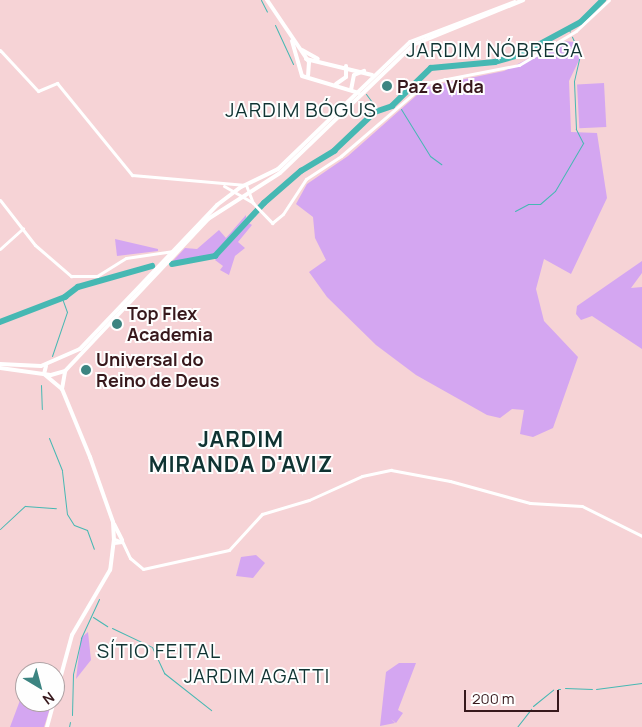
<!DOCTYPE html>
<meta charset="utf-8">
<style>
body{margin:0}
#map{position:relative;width:642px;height:727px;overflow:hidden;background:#f6d3d6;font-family:Manrope,sans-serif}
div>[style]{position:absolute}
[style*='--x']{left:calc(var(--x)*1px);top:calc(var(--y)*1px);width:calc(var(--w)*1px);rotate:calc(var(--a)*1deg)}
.green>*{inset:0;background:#d4a6f1;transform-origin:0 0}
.stream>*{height:1px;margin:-0.5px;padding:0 0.5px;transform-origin:0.5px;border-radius:0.5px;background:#46b8b3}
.river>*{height:5.5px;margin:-2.75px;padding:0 2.75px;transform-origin:2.75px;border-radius:2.75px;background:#46b8b3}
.minor>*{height:3px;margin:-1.5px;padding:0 1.5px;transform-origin:1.5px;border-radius:1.5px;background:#fff}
.major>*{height:4px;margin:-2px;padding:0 2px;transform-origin:2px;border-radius:2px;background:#fff}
.dots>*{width:14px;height:14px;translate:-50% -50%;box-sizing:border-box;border:2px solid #fefefe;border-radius:50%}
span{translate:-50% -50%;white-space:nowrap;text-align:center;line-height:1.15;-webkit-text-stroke:4px #fefefe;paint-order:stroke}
.poi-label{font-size:18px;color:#37181c;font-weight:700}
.left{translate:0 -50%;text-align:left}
.neighbourhood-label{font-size:19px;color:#103332;letter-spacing:1px}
.quarter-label{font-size:20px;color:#103332;letter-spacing:1px}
.district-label{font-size:22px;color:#103332;font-weight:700;letter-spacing:1px}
.north{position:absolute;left:15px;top:662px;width:50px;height:50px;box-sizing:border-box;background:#fefefe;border:1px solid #aea2a4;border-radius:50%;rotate:143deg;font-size:14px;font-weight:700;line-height:20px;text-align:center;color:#37181c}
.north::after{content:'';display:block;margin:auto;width:18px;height:22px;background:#3c8481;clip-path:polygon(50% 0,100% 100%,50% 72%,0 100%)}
.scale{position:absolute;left:464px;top:690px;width:95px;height:22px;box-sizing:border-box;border:2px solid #37181c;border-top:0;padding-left:6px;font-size:15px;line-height:18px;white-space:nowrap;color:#37181c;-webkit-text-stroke:4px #fefefe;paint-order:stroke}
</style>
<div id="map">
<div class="green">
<div style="clip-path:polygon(563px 41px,575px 42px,580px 58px,569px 81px,571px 132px,597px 133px,607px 198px,571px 274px,544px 259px,536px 289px,544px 321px,578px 357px,553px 428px,533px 437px,520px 434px,524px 410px,512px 409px,500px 418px,487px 415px,416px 375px,376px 345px,327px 297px,309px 272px,326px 260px,315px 238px,313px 217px,296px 204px,307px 184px,348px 156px,426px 87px,504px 71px)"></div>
<div style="left:604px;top:83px;width:44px;height:27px;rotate:87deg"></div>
<div style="clip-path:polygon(246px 215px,246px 218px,215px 254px,172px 262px,185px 248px,197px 249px,219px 230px,226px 238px)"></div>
<div style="clip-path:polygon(249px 223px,252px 225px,238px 242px,245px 248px,235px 256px,229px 275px,220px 270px,223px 266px,215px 260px)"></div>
<div style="clip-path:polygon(115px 239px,158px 249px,158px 251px,117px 256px)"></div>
<div style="clip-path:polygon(642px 261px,642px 273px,631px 288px,642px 287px,642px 349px,592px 316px,581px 320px,576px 314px,577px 306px)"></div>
<div style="clip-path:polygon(256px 555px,265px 563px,253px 578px,236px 576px,241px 557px)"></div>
<div style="clip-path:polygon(88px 632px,91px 660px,76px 679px,81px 638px)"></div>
<div style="clip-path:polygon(399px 663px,416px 663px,398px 710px,403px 713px,396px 723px,391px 719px,395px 723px,380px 726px,386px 672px)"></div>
<div style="clip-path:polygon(25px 687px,25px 702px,52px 702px,44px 727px,10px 727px)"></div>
</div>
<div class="stream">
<div style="--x:261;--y:0;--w:13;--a:63"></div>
<div style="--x:275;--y:25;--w:43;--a:65.2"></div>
<div style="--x:568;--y:28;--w:4;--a:63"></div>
<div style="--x:366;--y:94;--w:20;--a:53"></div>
<div style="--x:401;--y:109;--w:55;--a:58.3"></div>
<div style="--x:430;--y:156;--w:14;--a:36"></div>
<div style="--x:515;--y:211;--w:15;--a:-28"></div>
<div style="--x:528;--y:204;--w:12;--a:0"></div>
<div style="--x:540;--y:204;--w:20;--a:-41"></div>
<div style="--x:555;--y:191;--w:56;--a:-59.7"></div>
<div style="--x:583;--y:143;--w:16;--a:-117"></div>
<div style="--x:576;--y:129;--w:48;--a:-92.4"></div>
<div style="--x:574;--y:81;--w:28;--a:-77"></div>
<div style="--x:580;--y:54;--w:19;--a:-115"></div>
<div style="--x:52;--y:356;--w:46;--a:-71.2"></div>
<div style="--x:67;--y:312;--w:15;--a:-110"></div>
<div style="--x:41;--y:385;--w:24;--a:88"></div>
<div style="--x:49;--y:438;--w:35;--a:68"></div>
<div style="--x:62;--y:471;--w:43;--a:83.4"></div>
<div style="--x:67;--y:514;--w:13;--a:58"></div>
<div style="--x:74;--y:525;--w:14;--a:21"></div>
<div style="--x:87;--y:530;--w:20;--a:70"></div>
<div style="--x:0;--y:529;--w:34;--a:-43"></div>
<div style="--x:25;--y:506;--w:31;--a:4"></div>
<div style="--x:93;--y:617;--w:17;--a:33"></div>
<div style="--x:112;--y:628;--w:44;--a:25.4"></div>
<div style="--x:152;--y:647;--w:29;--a:65"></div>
<div style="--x:164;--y:673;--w:60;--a:38.2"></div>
<div style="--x:565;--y:688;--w:27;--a:2"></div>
<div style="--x:558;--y:689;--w:2;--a:0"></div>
<div style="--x:596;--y:689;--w:46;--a:-7.4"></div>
<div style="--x:533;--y:706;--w:26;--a:-39"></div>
<div style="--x:72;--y:715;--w:41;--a:-88.6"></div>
<div style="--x:73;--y:674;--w:37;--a:-77"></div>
<div style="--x:81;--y:638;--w:43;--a:-65.2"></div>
<div style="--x:69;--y:727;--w:5;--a:-79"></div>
<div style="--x:517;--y:727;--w:23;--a:-52"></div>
</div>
<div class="river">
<div style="--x:172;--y:264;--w:44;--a:-10.5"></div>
<div style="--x:215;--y:256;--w:72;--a:-47.2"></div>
<div style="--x:264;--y:203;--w:49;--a:-40.9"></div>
<div style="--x:301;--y:171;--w:39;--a:-31"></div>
<div style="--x:334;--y:151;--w:57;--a:-43.6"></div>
<div style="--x:375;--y:112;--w:18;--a:-19"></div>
<div style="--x:392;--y:106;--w:54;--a:-44.3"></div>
<div style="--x:431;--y:68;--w:64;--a:-5.4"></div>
<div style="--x:495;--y:62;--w:26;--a:-16"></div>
<div style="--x:520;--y:55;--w:69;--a:-28.4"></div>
<div style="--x:581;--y:22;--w:31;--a:-45"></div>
<div style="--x:0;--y:322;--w:70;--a:-21"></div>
<div style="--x:65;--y:297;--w:16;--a:-38"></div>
<div style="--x:78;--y:287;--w:77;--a:-15.8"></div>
</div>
<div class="minor">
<div style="--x:0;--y:50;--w:56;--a:47.2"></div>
<div style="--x:38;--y:91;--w:21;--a:-23"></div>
<div style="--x:57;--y:83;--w:119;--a:50.8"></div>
<div style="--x:132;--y:175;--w:114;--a:5"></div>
<div style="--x:246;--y:185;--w:19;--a:69"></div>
<div style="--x:253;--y:203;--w:28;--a:46"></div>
<div style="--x:272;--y:223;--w:14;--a:-39"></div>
<div style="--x:283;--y:214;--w:42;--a:-56.7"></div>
<div style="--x:306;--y:179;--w:42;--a:-33.3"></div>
<div style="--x:341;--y:156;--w:112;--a:-40.7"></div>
<div style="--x:426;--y:83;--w:95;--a:-11"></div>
<div style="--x:519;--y:65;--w:66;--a:-30.8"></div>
<div style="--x:576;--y:31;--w:45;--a:-43.2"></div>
<div style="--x:224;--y:186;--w:34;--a:30"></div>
<div style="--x:0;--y:200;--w:57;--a:52.1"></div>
<div style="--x:35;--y:245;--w:48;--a:40.7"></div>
<div style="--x:71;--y:276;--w:26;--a:0"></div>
<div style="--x:97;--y:276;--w:34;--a:-32"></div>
<div style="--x:126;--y:258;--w:48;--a:-8.5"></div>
<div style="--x:0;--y:249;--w:31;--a:-42"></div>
<div style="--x:122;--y:541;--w:19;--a:65"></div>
<div style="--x:130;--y:558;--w:17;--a:40"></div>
<div style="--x:143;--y:569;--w:88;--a:-12.5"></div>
<div style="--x:229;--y:550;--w:49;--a:-47.5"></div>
<div style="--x:262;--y:514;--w:49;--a:-16.6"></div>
<div style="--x:309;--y:500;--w:58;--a:-24.4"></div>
<div style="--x:362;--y:476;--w:30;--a:-12"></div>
<div style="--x:391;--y:470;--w:60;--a:10.6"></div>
<div style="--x:450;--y:481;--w:83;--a:15.4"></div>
<div style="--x:530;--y:503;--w:52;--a:3.3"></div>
<div style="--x:582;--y:506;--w:67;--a:26.6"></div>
<div style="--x:114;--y:543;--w:8;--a:-7"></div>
<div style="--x:122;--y:542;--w:9;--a:-159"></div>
</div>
<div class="major">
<div style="--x:267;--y:0;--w:75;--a:55.9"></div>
<div style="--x:309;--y:62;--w:13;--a:94"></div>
<div style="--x:292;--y:41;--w:36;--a:74"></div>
<div style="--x:302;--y:76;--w:59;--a:16.6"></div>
<div style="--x:302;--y:50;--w:18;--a:29"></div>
<div style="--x:306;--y:59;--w:68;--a:13.6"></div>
<div style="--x:336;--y:84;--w:12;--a:-35"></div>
<div style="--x:346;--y:77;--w:11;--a:-90"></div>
<div style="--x:351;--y:90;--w:15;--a:-79"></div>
<div style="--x:354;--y:75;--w:11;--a:-22"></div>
<div style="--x:0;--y:364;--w:41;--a:2.8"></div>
<div style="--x:41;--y:366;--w:43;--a:-23.6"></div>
<div style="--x:80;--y:349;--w:199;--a:-46.4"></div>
<div style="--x:217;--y:205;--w:30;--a:-37"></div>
<div style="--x:241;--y:187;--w:41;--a:-25.9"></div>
<div style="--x:278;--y:169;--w:183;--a:-43.9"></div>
<div style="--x:410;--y:42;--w:112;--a:-20.9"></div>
<div style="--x:46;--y:366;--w:8;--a:104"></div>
<div style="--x:44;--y:374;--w:23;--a:40"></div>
<div style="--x:62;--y:389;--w:74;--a:67.6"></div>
<div style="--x:90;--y:457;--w:69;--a:70.5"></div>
<div style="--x:113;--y:522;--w:17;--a:87"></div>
<div style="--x:114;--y:539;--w:31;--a:97"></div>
<div style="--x:110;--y:570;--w:75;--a:120.3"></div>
<div style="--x:72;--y:635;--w:95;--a:105.2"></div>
<div style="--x:0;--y:368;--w:51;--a:7.8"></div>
<div style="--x:51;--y:375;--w:15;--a:-16"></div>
<div style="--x:65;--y:371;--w:209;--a:-46.7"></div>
<div style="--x:208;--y:219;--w:85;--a:-32.6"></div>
<div style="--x:280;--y:173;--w:185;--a:-43.9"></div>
<div style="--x:413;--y:45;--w:119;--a:-22.2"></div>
<div style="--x:62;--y:389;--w:17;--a:-80"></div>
<div style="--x:114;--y:524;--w:18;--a:63"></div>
</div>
<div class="dots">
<div style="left:387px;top:86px;background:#3c8481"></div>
<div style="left:117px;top:324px;background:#3c8481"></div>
<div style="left:86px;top:370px;background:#3c8481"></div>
</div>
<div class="poi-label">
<span class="left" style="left:397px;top:86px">Paz e Vida</span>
<span class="left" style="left:127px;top:324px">Top Flex<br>Academia</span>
<span class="left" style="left:96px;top:370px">Universal do<br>Reino de Deus</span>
</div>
<div class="neighbourhood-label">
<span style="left:257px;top:677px">JARDIM AGATTI</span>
</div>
<div class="quarter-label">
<span style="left:495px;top:49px">JARDIM NÓBREGA</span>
<span style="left:301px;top:109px">JARDIM BÓGUS</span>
<span style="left:159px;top:650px">SÍTIO FEITAL</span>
</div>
<div class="district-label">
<span style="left:241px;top:452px">JARDIM<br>MIRANDA D'AVIZ</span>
</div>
<div class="north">N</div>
<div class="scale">200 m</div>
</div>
